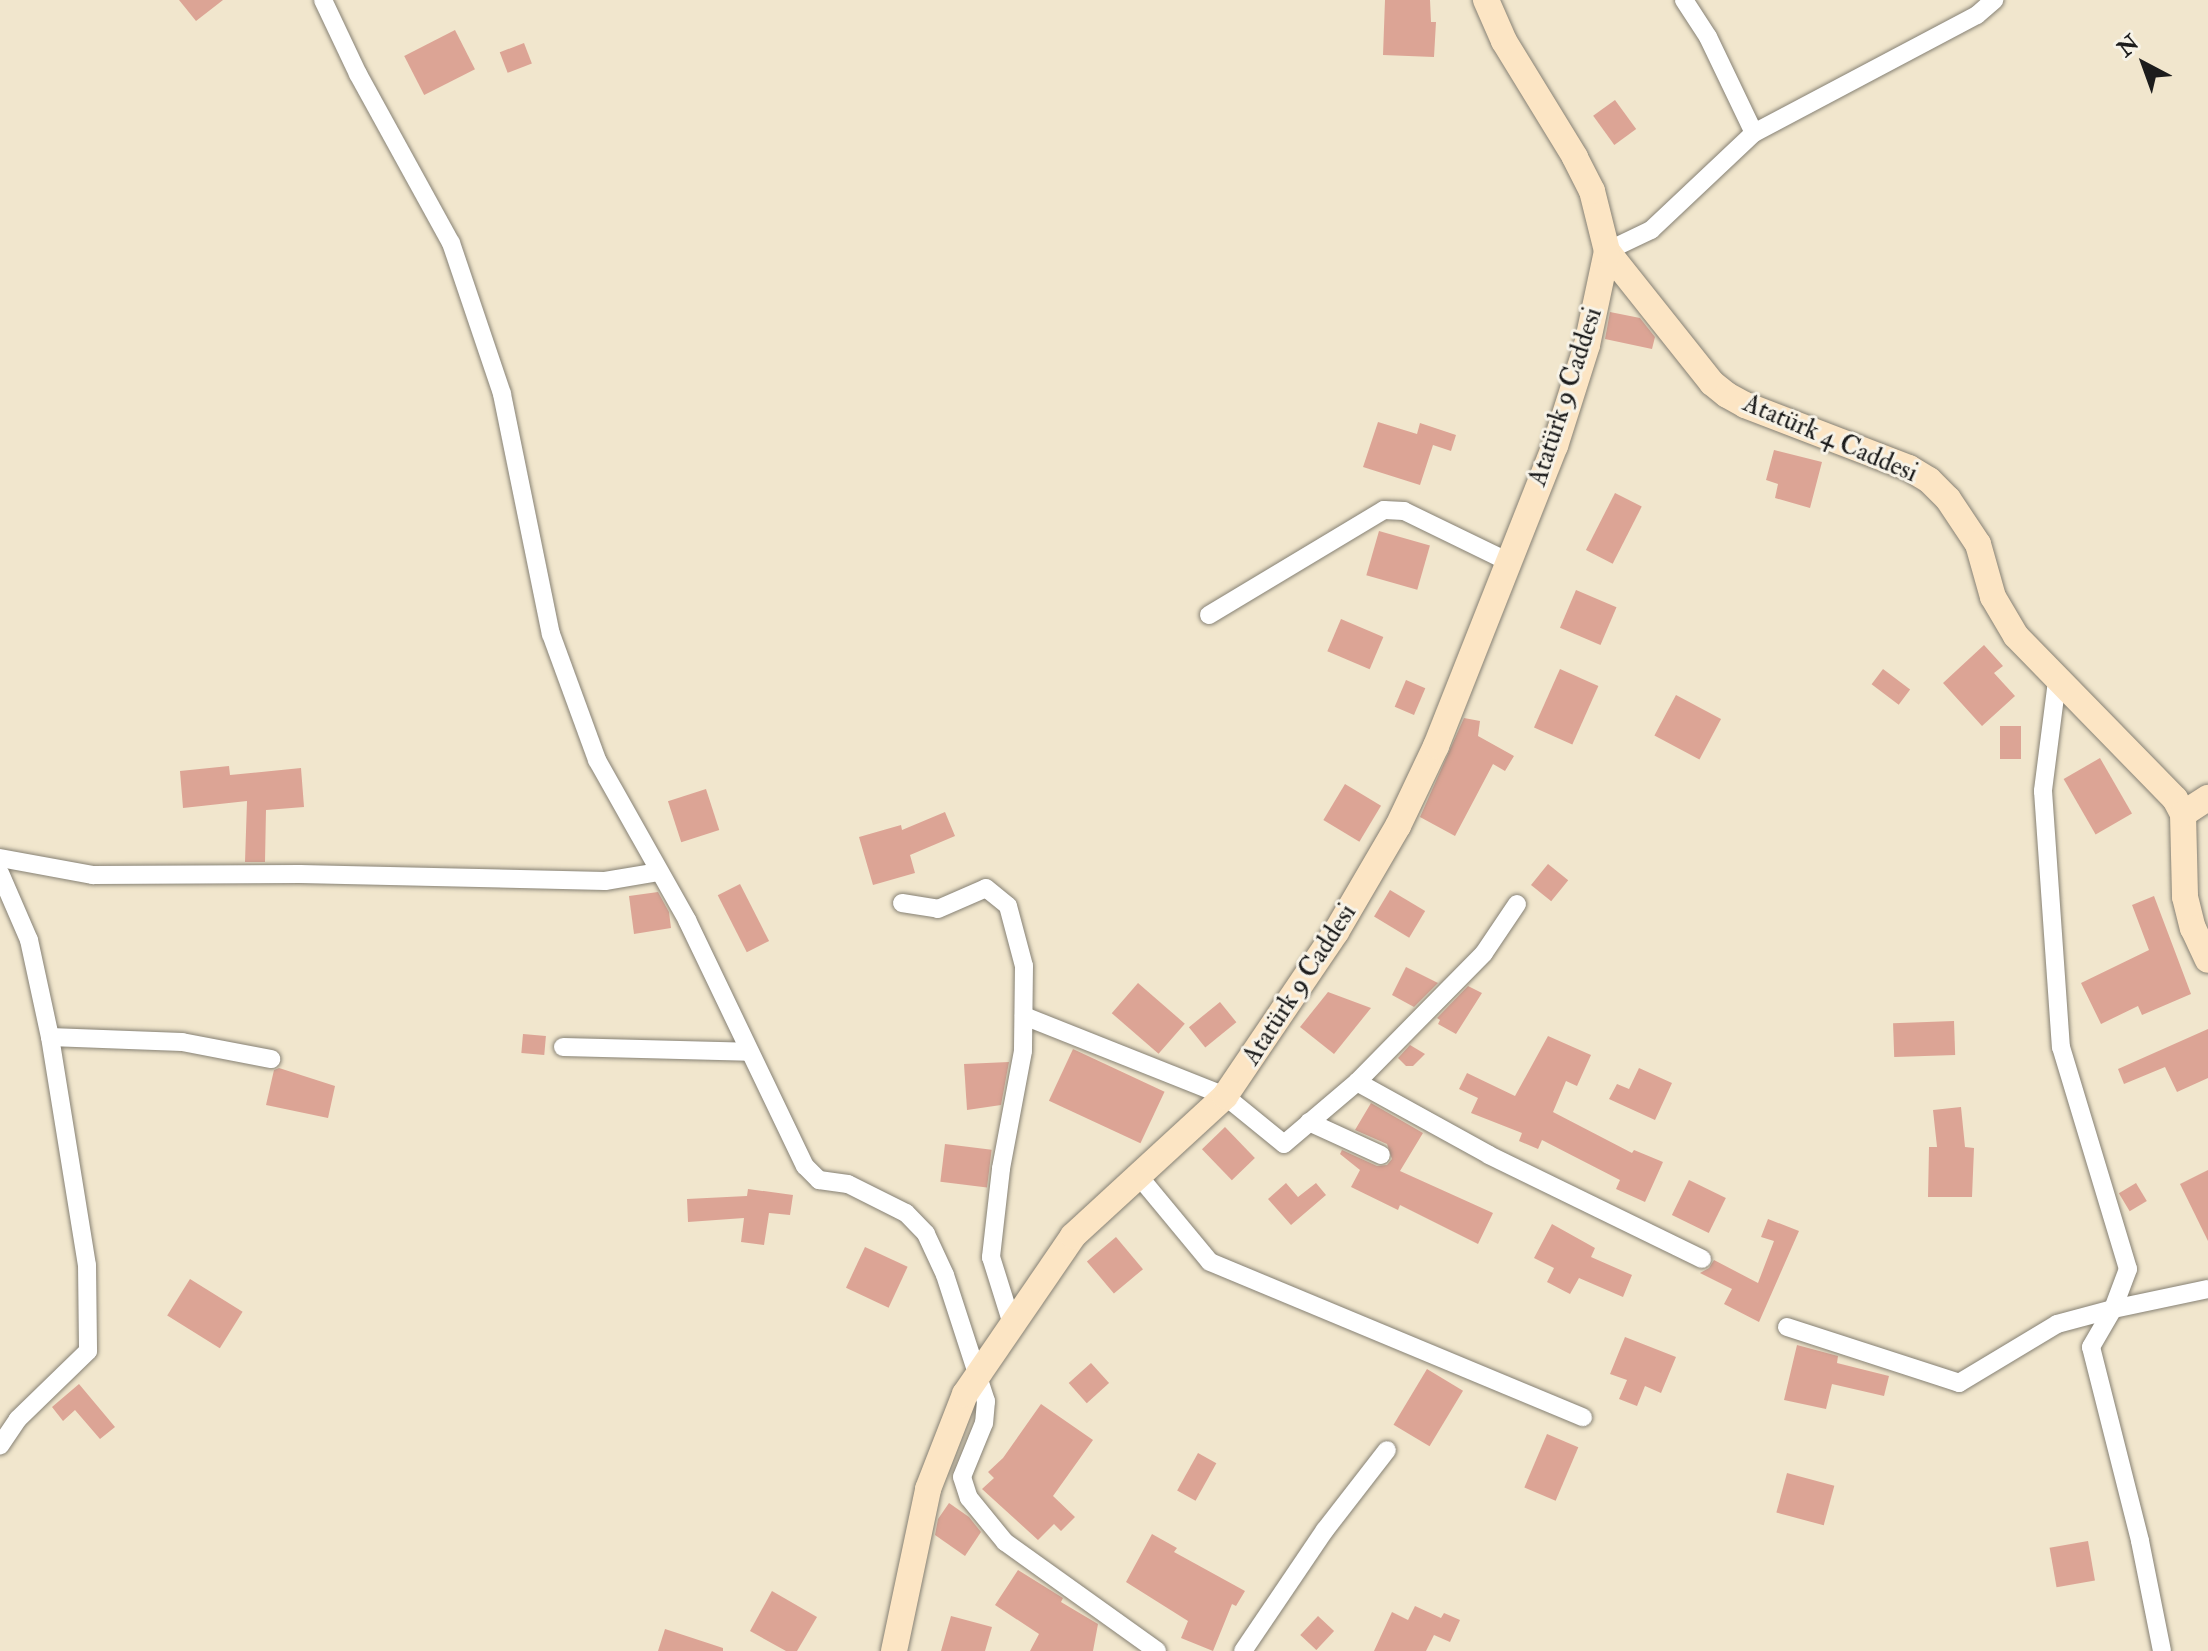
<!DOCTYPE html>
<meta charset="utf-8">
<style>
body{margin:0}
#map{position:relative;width:2208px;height:1651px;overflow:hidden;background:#f1e6cd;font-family:"IM FELL Double Pica",serif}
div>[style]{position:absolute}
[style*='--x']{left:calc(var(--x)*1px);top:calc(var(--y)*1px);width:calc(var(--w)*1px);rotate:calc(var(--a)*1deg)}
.building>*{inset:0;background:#dca495;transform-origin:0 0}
.roads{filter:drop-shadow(0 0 2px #868174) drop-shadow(0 0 2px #868174)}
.street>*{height:18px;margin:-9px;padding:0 9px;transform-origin:9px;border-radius:9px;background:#fff}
.secondary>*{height:26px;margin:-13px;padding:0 13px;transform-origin:13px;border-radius:13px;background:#fce5c4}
span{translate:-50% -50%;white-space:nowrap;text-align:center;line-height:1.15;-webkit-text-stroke:6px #f7f3e8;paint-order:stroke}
.street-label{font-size:26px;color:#1c1c1c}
.north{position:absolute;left:2104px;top:24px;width:80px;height:80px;-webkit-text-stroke:6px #f7f3e8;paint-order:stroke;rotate:319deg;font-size:22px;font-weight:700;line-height:32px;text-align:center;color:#1c1c1c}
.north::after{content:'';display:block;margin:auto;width:28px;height:36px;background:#1c1c1c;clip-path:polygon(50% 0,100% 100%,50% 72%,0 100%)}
</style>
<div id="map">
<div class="building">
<div style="clip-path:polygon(179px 0,223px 0,196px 21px)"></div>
<div style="clip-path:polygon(1385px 0,1430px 0,1431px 22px,1436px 22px,1434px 57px,1383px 55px)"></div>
<div style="left:455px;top:30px;width:44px;height:57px;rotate:63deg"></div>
<div style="left:524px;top:43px;width:22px;height:26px;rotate:69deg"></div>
<div style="left:1615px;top:100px;width:36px;height:27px;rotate:54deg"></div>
<div style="clip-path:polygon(1610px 312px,1640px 318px,1655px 337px,1652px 349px,1605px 339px)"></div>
<div style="clip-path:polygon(1378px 422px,1417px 434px,1420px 423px,1456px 435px,1451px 451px,1433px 445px,1420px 485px,1363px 467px)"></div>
<div style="clip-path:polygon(1774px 450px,1822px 462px,1810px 508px,1775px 498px,1778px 484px,1766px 480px)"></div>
<div style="left:1615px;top:493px;width:30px;height:64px;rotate:27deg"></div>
<div style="left:1379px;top:531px;width:53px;height:46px;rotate:16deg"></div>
<div style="left:1576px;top:590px;width:44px;height:41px;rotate:23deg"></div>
<div style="left:1341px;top:619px;width:46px;height:35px;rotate:23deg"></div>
<div style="clip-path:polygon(1984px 645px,2003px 666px,1994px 673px,2015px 696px,1982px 726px,1943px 683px)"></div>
<div style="left:1560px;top:669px;width:42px;height:64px;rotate:24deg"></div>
<div style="left:1883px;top:669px;width:34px;height:19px;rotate:37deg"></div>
<div style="left:1406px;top:680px;width:21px;height:29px;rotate:23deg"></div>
<div style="left:1676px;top:695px;width:51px;height:46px;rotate:28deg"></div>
<div style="clip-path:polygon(1464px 718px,1480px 721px,1478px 736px,1514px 756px,1505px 771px,1493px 764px,1455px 836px,1420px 817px)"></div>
<div style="left:2000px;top:726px;width:21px;height:33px"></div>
<div style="left:2100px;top:758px;width:64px;height:42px;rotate:60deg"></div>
<div style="clip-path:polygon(229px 766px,230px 775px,301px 768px,304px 807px,266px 810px,265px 862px,245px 862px,247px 801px,183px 808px,180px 771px)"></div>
<div style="left:1345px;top:784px;width:42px;height:42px;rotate:31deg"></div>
<div style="left:706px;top:789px;width:43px;height:40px;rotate:72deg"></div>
<div style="clip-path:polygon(945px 812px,955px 836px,910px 855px,915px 873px,873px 885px,859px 837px,901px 825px,902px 830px)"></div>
<div style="left:1548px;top:864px;width:26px;height:27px;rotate:39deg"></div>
<div style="left:740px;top:884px;width:64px;height:25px;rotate:63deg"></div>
<div style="left:1390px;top:890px;width:41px;height:31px;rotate:31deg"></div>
<div style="clip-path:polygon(658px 892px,669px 912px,671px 928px,634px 934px,629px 896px)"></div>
<div style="clip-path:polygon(2154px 896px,2191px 994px,2142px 1015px,2138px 1006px,2101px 1024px,2081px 983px,2149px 950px,2132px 905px)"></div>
<div style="clip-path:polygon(1406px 967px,1438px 983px,1414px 1007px,1392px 995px)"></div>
<div style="left:1138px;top:983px;width:62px;height:40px;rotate:41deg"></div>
<div style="clip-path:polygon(1468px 986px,1482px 993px,1456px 1034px,1438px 1024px,1440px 1020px,1437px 1018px)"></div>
<div style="clip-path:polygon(1328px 992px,1371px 1008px,1334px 1054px,1300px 1027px)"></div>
<div style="left:1220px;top:1002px;width:26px;height:40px;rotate:51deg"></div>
<div style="left:1954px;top:1021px;width:34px;height:61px;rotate:88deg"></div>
<div style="clip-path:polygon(2208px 1029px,2208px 1078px,2177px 1092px,2165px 1067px,2124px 1084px,2118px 1069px)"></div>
<div style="left:523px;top:1034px;width:23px;height:19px;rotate:5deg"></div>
<div style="clip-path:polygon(1548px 1036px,1591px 1055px,1577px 1086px,1566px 1081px,1553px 1112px,1632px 1153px,1634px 1150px,1663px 1162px,1645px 1202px,1616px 1189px,1620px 1180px,1542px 1140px,1538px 1149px,1519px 1141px,1522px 1133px,1471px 1113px,1478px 1098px,1459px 1089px,1467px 1073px,1515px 1096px)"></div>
<div style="clip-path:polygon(1410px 1045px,1425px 1054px,1413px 1066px,1406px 1066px,1398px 1058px)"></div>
<div style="left:1073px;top:1049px;width:101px;height:57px;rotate:25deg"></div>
<div style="clip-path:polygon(1009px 1062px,1001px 1105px,967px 1110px,964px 1064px)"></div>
<div style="clip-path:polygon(279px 1068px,335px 1086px,328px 1118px,266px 1105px,274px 1070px)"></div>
<div style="clip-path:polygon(1639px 1068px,1672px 1083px,1655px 1120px,1609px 1099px,1617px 1084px,1629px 1089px)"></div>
<div style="clip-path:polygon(1371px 1103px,1423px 1133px,1400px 1171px,1493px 1213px,1478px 1244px,1400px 1205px,1398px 1210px,1351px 1187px,1360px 1170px,1340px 1154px,1342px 1150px,1377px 1166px,1387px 1165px,1392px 1159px,1387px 1144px,1355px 1130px)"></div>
<div style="clip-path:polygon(1961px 1107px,1965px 1147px,1974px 1148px,1972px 1197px,1928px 1197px,1929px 1147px,1937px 1147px,1933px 1110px)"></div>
<div style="left:1225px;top:1127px;width:43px;height:32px;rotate:46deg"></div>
<div style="left:945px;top:1144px;width:47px;height:38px;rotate:7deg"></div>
<div style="clip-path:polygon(2208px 1170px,2208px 1241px,2180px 1184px)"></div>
<div style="left:1689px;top:1180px;width:41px;height:39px;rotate:26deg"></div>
<div style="clip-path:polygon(1286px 1183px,1298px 1197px,1316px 1183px,1326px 1195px,1291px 1225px,1268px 1199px)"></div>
<div style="left:2136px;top:1183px;width:21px;height:20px;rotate:59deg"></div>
<div style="clip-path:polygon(748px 1189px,793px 1195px,790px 1215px,769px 1213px,764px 1245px,741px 1242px,744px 1218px,688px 1222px,687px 1199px,747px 1196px)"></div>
<div style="clip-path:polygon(1768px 1219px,1799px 1231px,1759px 1322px,1724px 1304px,1732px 1289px,1700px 1273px,1709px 1268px,1714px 1260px,1758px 1283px,1774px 1241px,1761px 1237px)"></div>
<div style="clip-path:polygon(1552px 1224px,1595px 1248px,1591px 1257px,1632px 1275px,1623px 1297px,1579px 1278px,1570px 1294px,1547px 1282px,1554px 1268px,1534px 1258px)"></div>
<div style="left:1116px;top:1237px;width:42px;height:38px;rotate:50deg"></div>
<div style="left:865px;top:1247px;width:47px;height:45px;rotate:25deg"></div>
<div style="left:190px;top:1279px;width:62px;height:43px;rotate:32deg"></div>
<div style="clip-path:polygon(1625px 1337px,1676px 1357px,1661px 1393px,1645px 1386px,1637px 1406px,1619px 1399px,1627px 1380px,1610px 1374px)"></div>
<div style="clip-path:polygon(1797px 1345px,1838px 1356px,1837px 1363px,1889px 1376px,1884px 1396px,1832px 1384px,1826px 1409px,1784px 1400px)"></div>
<div style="left:1091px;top:1363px;width:27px;height:30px;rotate:48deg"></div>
<div style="left:1427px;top:1369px;width:42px;height:65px;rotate:31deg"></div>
<div style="clip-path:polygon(79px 1384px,115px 1427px,100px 1439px,75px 1410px,63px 1421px,52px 1407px)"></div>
<div style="clip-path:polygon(1041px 1404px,1093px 1440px,1053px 1496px,1075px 1517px,1061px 1531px,1054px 1524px,1038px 1540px,982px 1489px,994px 1478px,988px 1472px,1003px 1458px)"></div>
<div style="left:1547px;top:1434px;width:34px;height:58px;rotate:23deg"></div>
<div style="left:1198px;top:1453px;width:21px;height:43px;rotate:29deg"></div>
<div style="left:1787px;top:1473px;width:49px;height:41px;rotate:15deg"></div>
<div style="clip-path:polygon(949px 1503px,969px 1517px,981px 1532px,965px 1556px,935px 1535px,938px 1519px)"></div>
<div style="clip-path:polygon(1152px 1534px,1177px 1548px,1174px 1552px,1245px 1591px,1236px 1606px,1232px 1604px,1213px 1651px,1181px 1638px,1188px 1621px,1126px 1582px)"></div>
<div style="left:2088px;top:1541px;width:40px;height:39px;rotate:80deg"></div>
<div style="clip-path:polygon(1018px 1570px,1063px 1598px,1061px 1602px,1098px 1624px,1093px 1651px,1030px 1651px,1039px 1634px,995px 1605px)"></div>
<div style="clip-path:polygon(772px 1591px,817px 1617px,797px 1651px,786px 1651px,750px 1631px)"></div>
<div style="clip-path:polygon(1415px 1606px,1441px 1618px,1444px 1613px,1460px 1620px,1450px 1642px,1434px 1635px,1426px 1651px,1374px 1651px,1392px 1612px,1408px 1620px)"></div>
<div style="clip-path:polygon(951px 1616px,992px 1627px,985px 1651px,941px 1651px)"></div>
<div style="left:1318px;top:1616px;width:22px;height:26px;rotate:43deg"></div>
<div style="clip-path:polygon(665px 1629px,723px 1648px,723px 1651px,658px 1651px)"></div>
</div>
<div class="roads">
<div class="street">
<div style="--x:323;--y:0;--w:82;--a:64.7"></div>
<div style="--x:358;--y:74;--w:193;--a:61.2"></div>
<div style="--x:451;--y:243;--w:159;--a:71.3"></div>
<div style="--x:502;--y:394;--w:245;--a:78.5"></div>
<div style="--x:551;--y:634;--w:134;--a:69.9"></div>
<div style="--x:597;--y:760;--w:184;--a:60.6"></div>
<div style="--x:687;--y:920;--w:273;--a:64.4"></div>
<div style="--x:805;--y:1166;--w:20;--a:45"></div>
<div style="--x:819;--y:1180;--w:29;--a:8"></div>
<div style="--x:848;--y:1184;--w:65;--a:26.6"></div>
<div style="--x:906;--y:1213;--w:29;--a:46"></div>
<div style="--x:926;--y:1234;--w:45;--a:65.1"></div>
<div style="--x:945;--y:1275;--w:133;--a:72"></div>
<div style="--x:986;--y:1401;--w:22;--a:95"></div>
<div style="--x:984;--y:1423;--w:58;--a:112.2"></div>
<div style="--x:962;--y:1477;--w:22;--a:72"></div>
<div style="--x:969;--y:1498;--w:57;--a:50.7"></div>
<div style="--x:1005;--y:1542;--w:187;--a:35.6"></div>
<div style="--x:1684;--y:0;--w:44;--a:57"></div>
<div style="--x:1708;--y:37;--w:106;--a:64.4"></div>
<div style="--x:1607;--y:251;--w:49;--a:-25.5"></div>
<div style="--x:1651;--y:230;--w:141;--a:-43.3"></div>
<div style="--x:1754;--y:133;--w:252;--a:-27.9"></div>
<div style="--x:1977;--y:15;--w:23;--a:-41"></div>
<div style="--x:1209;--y:615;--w:204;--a:-31"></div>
<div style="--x:1384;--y:510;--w:20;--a:3"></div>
<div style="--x:1404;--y:511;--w:114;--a:25.9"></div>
<div style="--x:2057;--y:681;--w:111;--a:97.3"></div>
<div style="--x:2043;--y:791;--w:257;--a:86"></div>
<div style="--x:2061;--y:1047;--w:232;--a:73.2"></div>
<div style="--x:2128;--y:1269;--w:43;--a:110.6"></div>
<div style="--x:0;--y:858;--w:95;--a:10.4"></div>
<div style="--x:93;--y:875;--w:207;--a:-0.3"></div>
<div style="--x:300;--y:874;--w:305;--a:1.3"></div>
<div style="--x:605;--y:881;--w:55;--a:-9.5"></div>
<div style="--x:0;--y:873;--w:73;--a:66.6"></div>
<div style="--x:29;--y:940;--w:99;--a:77.8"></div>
<div style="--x:50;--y:1037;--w:231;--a:80.8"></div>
<div style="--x:87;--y:1265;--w:86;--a:89.3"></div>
<div style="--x:88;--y:1351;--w:98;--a:135.8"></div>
<div style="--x:18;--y:1419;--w:32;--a:124"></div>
<div style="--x:902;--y:903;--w:36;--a:9"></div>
<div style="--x:938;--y:909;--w:52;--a:-23.6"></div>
<div style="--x:986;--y:888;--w:28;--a:39"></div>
<div style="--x:1008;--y:906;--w:62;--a:75.1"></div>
<div style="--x:1024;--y:966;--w:85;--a:90.7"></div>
<div style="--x:1023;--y:1051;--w:120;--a:100.6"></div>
<div style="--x:1001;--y:1169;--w:89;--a:96.5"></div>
<div style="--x:991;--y:1257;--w:67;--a:72.6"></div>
<div style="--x:1024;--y:1016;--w:216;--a:21.7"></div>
<div style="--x:1225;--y:1096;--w:76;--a:39.1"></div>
<div style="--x:1284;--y:1144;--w:96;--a:-40.3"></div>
<div style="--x:1357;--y:1082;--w:181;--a:-45.4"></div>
<div style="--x:1484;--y:953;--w:59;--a:-56"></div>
<div style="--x:50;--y:1037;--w:132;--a:2.2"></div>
<div style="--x:182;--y:1042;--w:91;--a:10.8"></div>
<div style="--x:563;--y:1047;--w:186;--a:1.5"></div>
<div style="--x:1357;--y:1082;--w:151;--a:28.9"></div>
<div style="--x:1489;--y:1155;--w:237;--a:26"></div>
<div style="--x:1309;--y:1122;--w:79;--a:24.6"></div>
<div style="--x:1137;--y:1174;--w:114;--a:50.3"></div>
<div style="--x:1210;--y:1262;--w:404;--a:22.6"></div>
<div style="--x:2113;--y:1309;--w:97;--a:-11.9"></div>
<div style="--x:1787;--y:1327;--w:181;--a:18"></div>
<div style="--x:1959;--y:1383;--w:114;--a:-31"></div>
<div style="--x:2057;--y:1324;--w:58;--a:-15"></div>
<div style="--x:2113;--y:1309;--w:44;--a:120.1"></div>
<div style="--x:2091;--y:1347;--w:200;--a:75.8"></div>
<div style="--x:2140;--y:1541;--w:112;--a:78.7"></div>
<div style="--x:1243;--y:1651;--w:146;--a:-55.9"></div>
<div style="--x:1325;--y:1530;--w:101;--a:-52.2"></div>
</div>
<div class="secondary">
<div style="--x:1607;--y:251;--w:169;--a:51.5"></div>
<div style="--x:1712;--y:383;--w:19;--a:39"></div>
<div style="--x:1727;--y:395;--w:21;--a:29"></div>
<div style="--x:1745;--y:405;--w:176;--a:21"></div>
<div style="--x:1909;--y:468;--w:23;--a:31"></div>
<div style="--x:1929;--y:480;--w:27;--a:45"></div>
<div style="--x:1948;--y:499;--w:54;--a:56.3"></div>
<div style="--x:1978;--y:544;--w:55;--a:74.2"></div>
<div style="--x:1993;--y:597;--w:45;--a:59.5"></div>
<div style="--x:2016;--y:636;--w:228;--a:45.7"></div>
<div style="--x:2175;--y:799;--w:17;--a:62"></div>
<div style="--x:2183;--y:814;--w:83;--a:88.6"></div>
<div style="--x:2185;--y:897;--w:32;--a:76"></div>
<div style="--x:2193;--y:928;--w:35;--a:65"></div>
<div style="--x:2183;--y:814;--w:30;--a:-33"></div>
<div style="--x:894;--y:1651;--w:166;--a:-78.1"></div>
<div style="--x:928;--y:1489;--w:102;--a:-68.7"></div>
<div style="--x:965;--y:1394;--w:191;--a:-55.6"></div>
<div style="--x:1073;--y:1236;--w:207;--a:-42.6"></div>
<div style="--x:1225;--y:1096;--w:198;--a:-55.9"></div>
<div style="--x:1336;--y:932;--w:123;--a:-59.7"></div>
<div style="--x:1398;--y:826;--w:89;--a:-64.6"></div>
<div style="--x:1436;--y:746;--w:323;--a:-68.4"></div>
<div style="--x:1555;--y:446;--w:106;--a:-72.4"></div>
<div style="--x:1587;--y:345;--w:96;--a:-78"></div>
<div style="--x:1607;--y:251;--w:62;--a:-104"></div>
<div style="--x:1592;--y:191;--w:38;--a:-117"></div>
<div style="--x:1575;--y:157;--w:136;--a:-121.5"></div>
<div style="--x:1504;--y:41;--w:45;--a:-113.7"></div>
</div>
</div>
<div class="street-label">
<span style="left:1566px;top:397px;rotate:-72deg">Atatürk 9 Caddesi</span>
<span style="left:1830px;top:439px;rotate:23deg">Atatürk 4 Caddesi</span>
<span style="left:1300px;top:985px;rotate:-57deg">Atatürk 9 Caddesi</span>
</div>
<div class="north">N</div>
</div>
